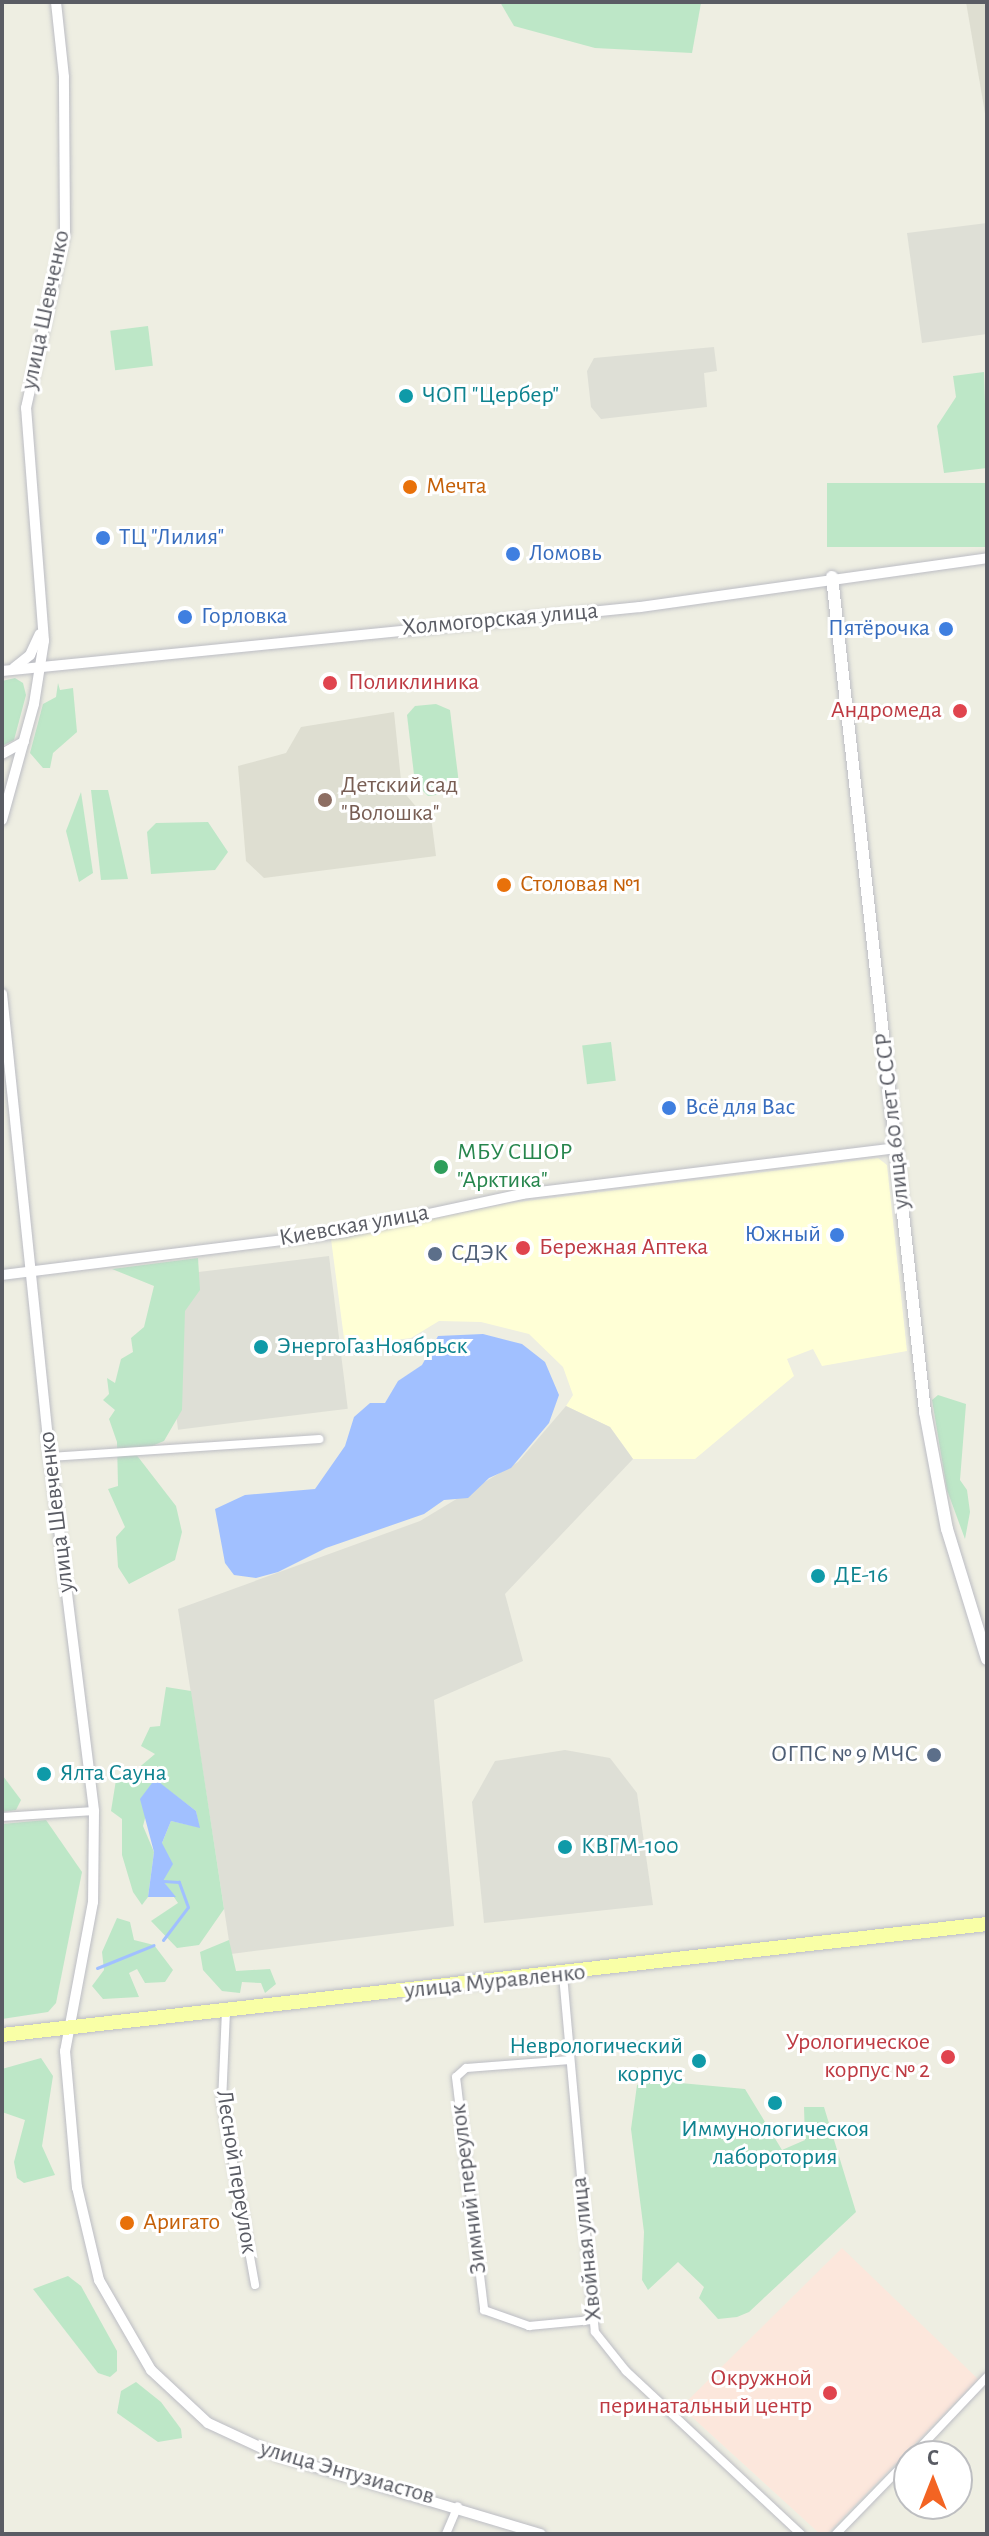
<!DOCTYPE html>
<meta charset="utf-8">
<style>
body{margin:0}
#map{position:relative;width:989px;height:2536px;overflow:hidden;background:#eeeee2;font-family:"Alegreya Sans",sans-serif}
div>[style]{position:absolute}
[style*='--x']{left:calc(var(--x)*1px);top:calc(var(--y)*1px);width:calc(var(--w)*1px);rotate:calc(var(--a)*1deg)}
.commercial>*{inset:0;background:#ffffd6}
.industrial>*{inset:0;background:#dedfd6;transform-origin:0 0}
.education>*{inset:0;background:#deded1}
.medical>*{inset:0;background:#fce7dc}
.green>*{inset:0;background:#bde7c7;transform-origin:0 0}
.water>*{inset:0;background:#a1c0ff}
.stream>*{height:3px;margin:-1.5px;padding:0 1.5px;transform-origin:1.5px;border-radius:1.5px;background:#a1c0ff}
.roads{filter:drop-shadow(0 0 2px #bcbdc4) drop-shadow(0 0 2px #bcbdc4)}
.minor>*{height:8px;margin:-4px;padding:0 4px;transform-origin:4px;border-radius:4px;background:#fff}
.tertiary>*{height:10px;margin:-5px;padding:0 5px;transform-origin:5px;border-radius:5px;background:#fff}
.secondary>*{height:12px;margin:-6px;padding:0 6px;transform-origin:6px;border-radius:6px;background:#fff}
.primary>*{height:14px;margin:-7px;padding:0 7px;transform-origin:7px;border-radius:7px;background:#f9ffa6}
.dots>*{width:22px;height:22px;translate:-50% -50%;box-sizing:border-box;border:4px solid #fff;border-radius:50%}
span{translate:-50% -50%;white-space:nowrap;text-align:center;line-height:1.15;-webkit-text-stroke:6px #fff;paint-order:stroke}
.street-label{font-size:24px;color:#5a5c64}
.culture-label{font-size:24px;color:#0d838f}
.left{translate:0 -50%;text-align:left}
.right{translate:-100% -50%;text-align:right}
.food-label{font-size:24px;color:#c56008}
.shop-label{font-size:24px;color:#366cbe}
.health-label{font-size:24px;color:#be3a42}
.education-label{font-size:24px;color:#785e54}
.leisure-label{font-size:24px;color:#27864d}
.service-label{font-size:24px;color:#4e5e75}
.frame{position:absolute;inset:0;border:4px solid #5a5c64;pointer-events:none}
.north{position:absolute;left:893px;top:2440px;width:80px;height:80px;box-sizing:border-box;background:#fff;border:2px solid #bdbec1;border-radius:50%;rotate:0deg;font-size:22px;font-weight:700;line-height:32px;text-align:center;color:#5a5c64}
.north::after{content:'';display:block;margin:auto;width:28px;height:36px;background:#f36423;clip-path:polygon(50% 0,100% 100%,50% 72%,0 100%)}
</style>
<div id="map">
<div class="commercial">
<div style="clip-path:polygon(878px 1158px,887px 1165px,907px 1351px,822px 1366px,813px 1349px,787px 1359px,794px 1376px,695px 1459px,633px 1459px,610px 1427px,566px 1406px,573px 1395px,563px 1367px,529px 1334px,481px 1322px,439px 1321px,411px 1338px,345px 1346px,331px 1239px,510px 1203px)"></div>
</div>
<div class="industrial">
<div style="clip-path:polygon(987px 223px,987px 334px,922px 343px,907px 233px)"></div>
<div style="clip-path:polygon(714px 347px,717px 371px,704px 373px,707px 407px,601px 419px,591px 407px,587px 371px,594px 358px)"></div>
<div style="left:329px;top:1256px;width:154px;height:171px;rotate:83deg"></div>
<div style="clip-path:polygon(566px 1406px,610px 1427px,633px 1459px,505px 1594px,523px 1661px,434px 1700px,454px 1926px,231px 1954px,178px 1609px,420px 1521px,518px 1462px)"></div>
<div style="clip-path:polygon(565px 1750px,610px 1758px,637px 1793px,653px 1905px,484px 1923px,472px 1802px,495px 1761px)"></div>
</div>
<div class="education">
<div style="clip-path:polygon(966px 2px,987px 2px,987px 125px)"></div>
<div style="clip-path:polygon(394px 712px,402px 790px,418px 809px,430px 809px,436px 856px,264px 878px,246px 861px,238px 766px,286px 753px,301px 727px)"></div>
</div>
<div class="medical">
<div style="clip-path:polygon(842px 2248px,978px 2379px,827px 2534px,820px 2534px,681px 2407px)"></div>
</div>
<div class="green">
<div style="clip-path:polygon(500px 2px,700px 2px,701px 3px,692px 53px,595px 48px,514px 26px)"></div>
<div style="left:148px;top:326px;width:40px;height:38px;rotate:83deg"></div>
<div style="clip-path:polygon(984px 372px,987px 468px,944px 473px,937px 426px,956px 397px,953px 376px)"></div>
<div style="left:987px;top:483px;width:64px;height:160px;rotate:90deg"></div>
<div style="clip-path:polygon(15px 678px,23px 683px,26px 695px,14px 740px,2px 746px,2px 681px)"></div>
<div style="clip-path:polygon(58px 683px,60px 690px,73px 688px,77px 732px,53px 753px,50px 768px,43px 768px,30px 753px,43px 704px,56px 697px)"></div>
<div style="clip-path:polygon(436px 704px,450px 710px,459px 784px,452px 793px,428px 796px,415px 783px,407px 715px,415px 706px)"></div>
<div style="clip-path:polygon(91px 790px,108px 790px,128px 879px,101px 880px)"></div>
<div style="clip-path:polygon(81px 792px,93px 873px,79px 882px,66px 831px)"></div>
<div style="clip-path:polygon(208px 822px,228px 852px,215px 870px,151px 874px,147px 832px,156px 823px)"></div>
<div style="left:611px;top:1042px;width:39px;height:29px;rotate:83deg"></div>
<div style="clip-path:polygon(198px 1258px,200px 1290px,185px 1311px,182px 1410px,164px 1441px,135px 1453px,176px 1506px,182px 1532px,175px 1560px,129px 1584px,118px 1567px,116px 1537px,125px 1527px,108px 1489px,118px 1486px,117px 1442px,109px 1419px,115px 1410px,103px 1400px,109px 1394px,107px 1378px,115px 1383px,121px 1359px,133px 1352px,131px 1338px,144px 1327px,154px 1286px,112px 1269px)"></div>
<div style="clip-path:polygon(938px 1395px,966px 1404px,960px 1480px,967px 1490px,970px 1512px,965px 1539px,947px 1490px,932px 1400px)"></div>
<div style="clip-path:polygon(166px 1687px,191px 1691px,224px 1909px,199px 1945px,177px 1948px,151px 1921px,178px 1903px,163px 1881px,162px 1843px,171px 1821px,199px 1827px,196px 1811px,155px 1780px,143px 1826px,154px 1852px,148px 1897px,142px 1905px,133px 1892px,122px 1855px,122px 1819px,111px 1811px,116px 1780px,123px 1781px,155px 1754px,141px 1746px,150px 1727px,160px 1726px)"></div>
<div style="clip-path:polygon(3px 1776px,21px 1800px,16px 1810px,2px 1812px)"></div>
<div style="clip-path:polygon(46px 1820px,82px 1872px,56px 2003px,48px 2012px,2px 2019px,2px 1824px)"></div>
<div style="clip-path:polygon(117px 1918px,130px 1922px,134px 1940px,154px 1945px,173px 1970px,165px 1982px,145px 1983px,137px 1969px,129px 1973px,139px 1997px,103px 1999px,92px 1986px,104px 1970px,102px 1952px)"></div>
<div style="clip-path:polygon(229px 1940px,236px 1971px,270px 1969px,276px 1984px,265px 1993px,261px 1983px,242px 1982px,240px 1993px,222px 1991px,203px 1970px,200px 1952px)"></div>
<div style="clip-path:polygon(41px 2058px,53px 2076px,42px 2146px,55px 2175px,24px 2183px,17px 2178px,14px 2162px,25px 2120px,2px 2112px,2px 2069px)"></div>
<div style="clip-path:polygon(648px 2080px,745px 2089px,782px 2150px,805px 2140px,804px 2107px,824px 2107px,856px 2212px,749px 2312px,737px 2317px,718px 2319px,699px 2298px,704px 2287px,678px 2262px,648px 2290px,642px 2280px,644px 2232px,631px 2129px,637px 2085px)"></div>
<div style="clip-path:polygon(68px 2276px,81px 2286px,117px 2351px,117px 2371px,110px 2377px,98px 2373px,33px 2289px)"></div>
<div style="clip-path:polygon(136px 2382px,161px 2402px,181px 2429px,182px 2438px,158px 2442px,117px 2413px,121px 2391px)"></div>
</div>
<div class="water">
<div style="clip-path:polygon(483px 1334px,522px 1344px,545px 1362px,559px 1395px,549px 1423px,511px 1468px,489px 1478px,468px 1498px,444px 1500px,424px 1514px,326px 1548px,278px 1572px,256px 1578px,234px 1575px,225px 1563px,215px 1509px,245px 1495px,315px 1489px,345px 1446px,354px 1417px,370px 1403px,385px 1403px,398px 1381px,422px 1365px,438px 1336px)"></div>
<div style="clip-path:polygon(155px 1779px,196px 1811px,200px 1828px,171px 1821px,162px 1843px,173px 1864px,163px 1881px,176px 1897px,148px 1897px,154px 1852px,140px 1799px)"></div>
</div>
<div class="stream">
<div style="--x:163;--y:1940;--w:41;--a:-52.9"></div>
<div style="--x:188;--y:1907;--w:27;--a:-110"></div>
<div style="--x:179;--y:1882;--w:16;--a:-176"></div>
<div style="--x:97;--y:1968;--w:61;--a:-22"></div>
</div>
<div class="roads">
<div class="minor">
<div style="--x:50;--y:1457;--w:270;--a:-3.8"></div>
<div style="--x:2;--y:1817;--w:92;--a:-3.7"></div>
<div style="--x:563;--y:1975;--w:358;--a:84.9"></div>
<div style="--x:595;--y:2332;--w:50;--a:51.5"></div>
<div style="--x:626;--y:2371;--w:239;--a:43"></div>
<div style="--x:226;--y:2011;--w:90;--a:92.5"></div>
<div style="--x:222;--y:2101;--w:187;--a:79.8"></div>
<div style="--x:570;--y:2060;--w:104;--a:175.6"></div>
<div style="--x:466;--y:2068;--w:13;--a:138"></div>
<div style="--x:456;--y:2077;--w:235;--a:83.1"></div>
<div style="--x:484;--y:2310;--w:48;--a:19.6"></div>
<div style="--x:529;--y:2326;--w:63;--a:-5.4"></div>
<div style="--x:912;--y:2456;--w:109;--a:-46.5"></div>
<div style="--x:446;--y:2534;--w:30;--a:-67"></div>
<div style="--x:836;--y:2534;--w:105;--a:-45.8"></div>
</div>
<div class="tertiary">
<div style="--x:14;--y:668;--w:21;--a:-39"></div>
<div style="--x:30;--y:655;--w:23;--a:-65"></div>
<div style="--x:2;--y:671;--w:641;--a:-5.73"></div>
<div style="--x:640;--y:607;--w:350;--a:-8"></div>
<div style="--x:2;--y:754;--w:25;--a:-29"></div>
<div style="--x:2;--y:820;--w:120;--a:-74.6"></div>
<div style="--x:34;--y:704;--w:64;--a:-81"></div>
<div style="--x:44;--y:641;--w:234;--a:-94.4"></div>
<div style="--x:26;--y:408;--w:180;--a:-77.5"></div>
<div style="--x:65;--y:232;--w:155;--a:-90.4"></div>
<div style="--x:64;--y:77;--w:75;--a:-96.1"></div>
<div style="--x:2;--y:994;--w:465;--a:84.1"></div>
<div style="--x:50;--y:1457;--w:357;--a:82.9"></div>
<div style="--x:94;--y:1811;--w:91;--a:90.6"></div>
<div style="--x:93;--y:1902;--w:152;--a:100.6"></div>
<div style="--x:65;--y:2051;--w:137;--a:85"></div>
<div style="--x:77;--y:2187;--w:96;--a:76.7"></div>
<div style="--x:99;--y:2280;--w:104;--a:60"></div>
<div style="--x:151;--y:2370;--w:78;--a:42.9"></div>
<div style="--x:208;--y:2423;--w:78;--a:24.9"></div>
<div style="--x:279;--y:2456;--w:273;--a:16.6"></div>
<div style="--x:2;--y:1275;--w:346;--a:-7.1"></div>
<div style="--x:345;--y:1232;--w:181;--a:-12.1"></div>
<div style="--x:522;--y:1194;--w:377;--a:-7"></div>
</div>
<div class="secondary">
<div style="--x:832;--y:577;--w:840;--a:83.64"></div>
<div style="--x:925;--y:1412;--w:119;--a:79.4"></div>
<div style="--x:947;--y:1529;--w:136;--a:72.9"></div>
</div>
<div class="primary">
<div style="--x:2;--y:2035;--w:991;--a:-6.43"></div>
</div>
</div>
<div class="dots">
<div style="left:406px;top:396px;background:#0f9aa8"></div>
<div style="left:410px;top:487px;background:#e8710a"></div>
<div style="left:103px;top:538px;background:#3f7fe0"></div>
<div style="left:513px;top:554px;background:#3f7fe0"></div>
<div style="left:185px;top:617px;background:#3f7fe0"></div>
<div style="left:946px;top:629px;background:#3f7fe0"></div>
<div style="left:330px;top:683px;background:#e0444e"></div>
<div style="left:960px;top:711px;background:#e0444e"></div>
<div style="left:325px;top:800px;background:#8d6e63"></div>
<div style="left:504px;top:885px;background:#e8710a"></div>
<div style="left:669px;top:1108px;background:#3f7fe0"></div>
<div style="left:441px;top:1167px;background:#2e9e5b"></div>
<div style="left:837px;top:1235px;background:#3f7fe0"></div>
<div style="left:523px;top:1248px;background:#e0444e"></div>
<div style="left:435px;top:1254px;background:#5c6f8a"></div>
<div style="left:261px;top:1347px;background:#0f9aa8"></div>
<div style="left:818px;top:1576px;background:#0f9aa8"></div>
<div style="left:934px;top:1755px;background:#5c6f8a"></div>
<div style="left:44px;top:1774px;background:#0f9aa8"></div>
<div style="left:565px;top:1847px;background:#0f9aa8"></div>
<div style="left:948px;top:2057px;background:#e0444e"></div>
<div style="left:699px;top:2061px;background:#0f9aa8"></div>
<div style="left:775px;top:2103px;background:#0f9aa8"></div>
<div style="left:127px;top:2223px;background:#e8710a"></div>
<div style="left:830px;top:2393px;background:#e0444e"></div>
</div>
<div class="street-label">
<span style="left:46px;top:310px;rotate:-78deg">улица Шевченко</span>
<span style="left:500px;top:620px;rotate:-5deg">Холмогорская улица</span>
<span style="left:893px;top:1121px;rotate:-96deg">улица 60 лет СССР</span>
<span style="left:354px;top:1226px;rotate:-10deg">Киевская улица</span>
<span style="left:57px;top:1512px;rotate:-97deg">улица Шевченко</span>
<span style="left:495px;top:1982px;rotate:-6deg">улица Муравленко</span>
<span style="left:236px;top:2172px;rotate:81deg">Лесной переулок</span>
<span style="left:469px;top:2189px;rotate:-97deg">Зимний переулок</span>
<span style="left:587px;top:2249px;rotate:-96deg">Хвойная улица</span>
<span style="left:347px;top:2473px;rotate:16deg">улица Энтузиастов</span>
</div>
<div class="culture-label">
<span class="left" style="left:422px;top:396px">ЧОП "Цербер"</span>
<span class="left" style="left:277px;top:1347px">ЭнергоГазНоябрьск</span>
<span class="left" style="left:834px;top:1576px">ДЕ-16</span>
<span class="left" style="left:60px;top:1774px">Ялта Сауна</span>
<span class="left" style="left:581px;top:1847px">КВГМ-100</span>
<span class="right" style="left:683px;top:2061px">Неврологический<br>корпус</span>
<span style="left:775px;top:2144px">Иммунологическоя<br>лаборотория</span>
</div>
<div class="food-label">
<span class="left" style="left:426px;top:487px">Мечта</span>
<span class="left" style="left:520px;top:885px">Столовая №1</span>
<span class="left" style="left:143px;top:2223px">Аригато</span>
</div>
<div class="shop-label">
<span class="left" style="left:119px;top:538px">ТЦ "Лилия"</span>
<span class="left" style="left:529px;top:554px">Ломовь</span>
<span class="left" style="left:201px;top:617px">Горловка</span>
<span class="right" style="left:930px;top:629px">Пятёрочка</span>
<span class="left" style="left:685px;top:1108px">Всё для Вас</span>
<span class="right" style="left:821px;top:1235px">Южный</span>
</div>
<div class="health-label">
<span class="left" style="left:348px;top:683px">Поликлиника</span>
<span class="right" style="left:942px;top:711px">Андромеда</span>
<span class="left" style="left:539px;top:1248px">Бережная Аптека</span>
<span class="right" style="left:930px;top:2057px">Урологическое<br>корпус № 2</span>
<span class="right" style="left:812px;top:2393px">Окружной<br>перинатальный центр</span>
</div>
<div class="education-label">
<span class="left" style="left:341px;top:800px">Детский сад<br>"Волошка"</span>
</div>
<div class="leisure-label">
<span class="left" style="left:457px;top:1167px">МБУ СШОР<br>"Арктика"</span>
</div>
<div class="service-label">
<span class="left" style="left:451px;top:1254px">СДЭК</span>
<span class="right" style="left:918px;top:1755px">ОГПС № 9 МЧС</span>
</div>
<div class="frame"></div>
<div class="north">С</div>
</div>
